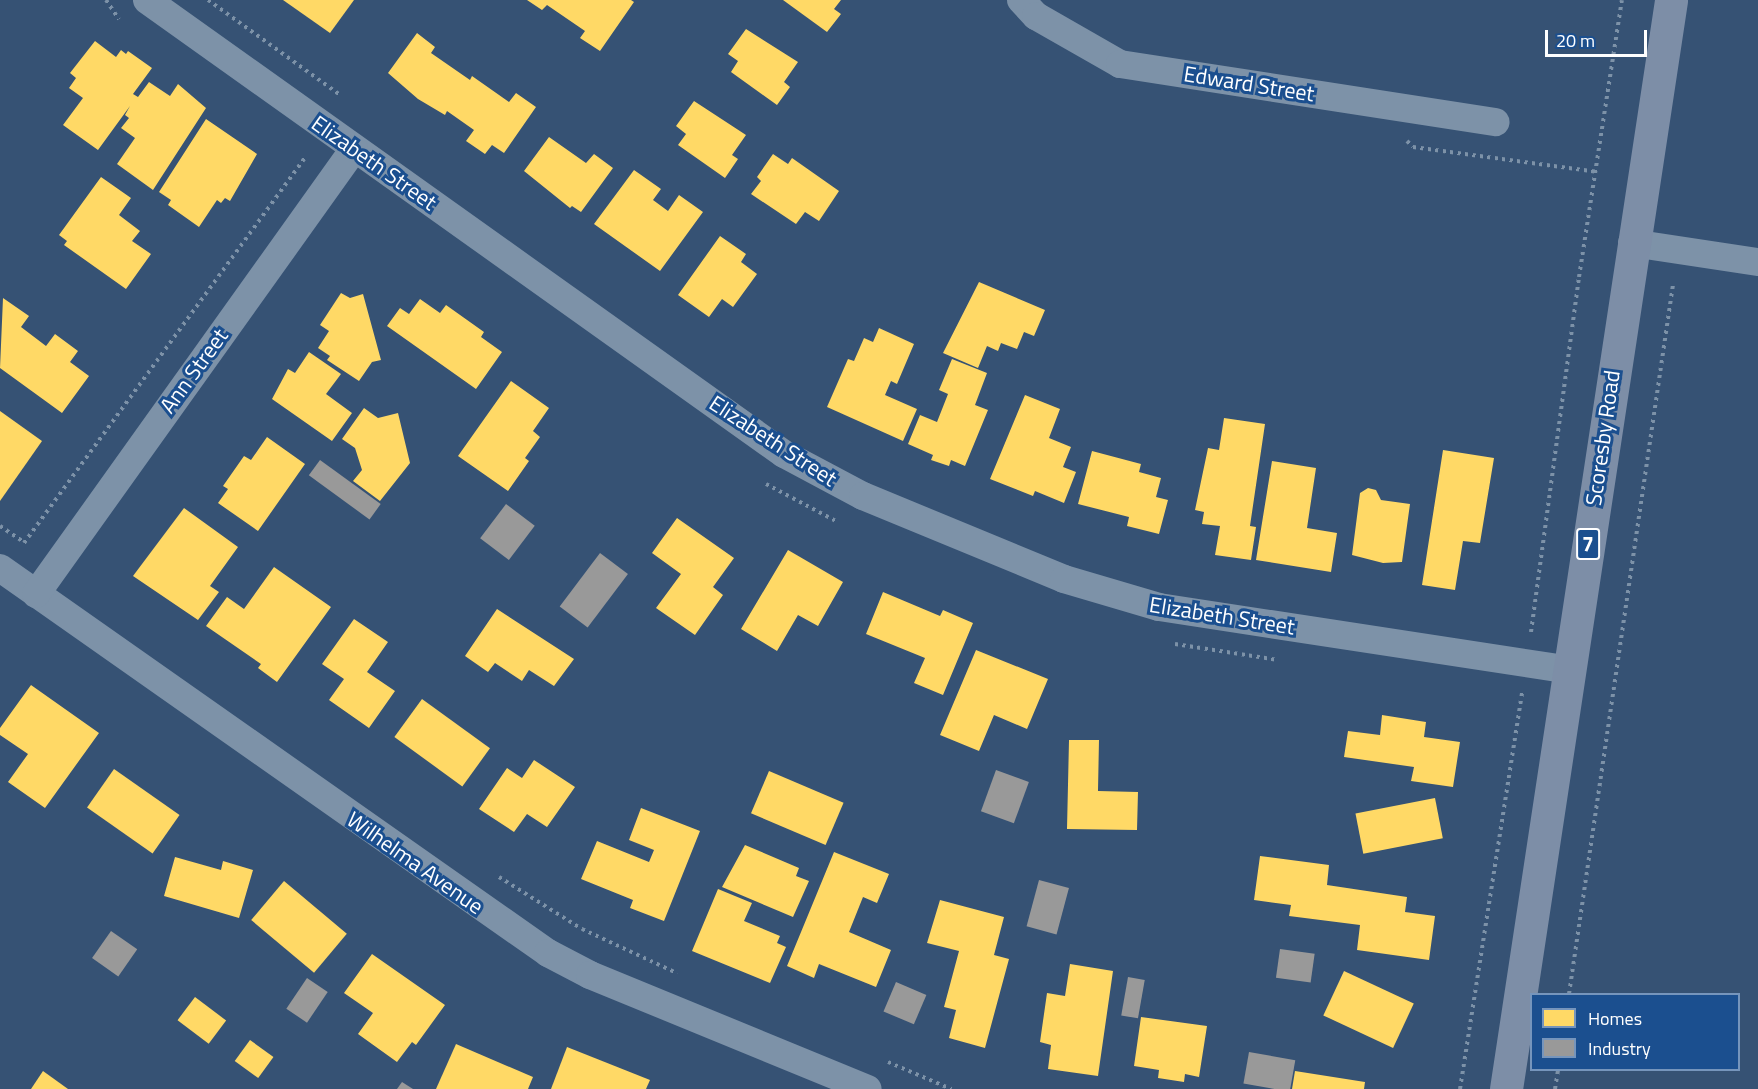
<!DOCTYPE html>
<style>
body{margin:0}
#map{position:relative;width:1758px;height:1089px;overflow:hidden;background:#365274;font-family:"Titillium Web",sans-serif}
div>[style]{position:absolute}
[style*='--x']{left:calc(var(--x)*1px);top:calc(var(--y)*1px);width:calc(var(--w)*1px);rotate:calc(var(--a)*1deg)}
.homes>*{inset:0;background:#ffd966;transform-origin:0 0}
.industry>*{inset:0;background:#999;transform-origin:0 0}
.path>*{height:4px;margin-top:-2px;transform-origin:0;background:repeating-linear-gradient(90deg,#7d92a8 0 3px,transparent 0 7.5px)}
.minor>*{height:28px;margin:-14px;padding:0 14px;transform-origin:14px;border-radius:14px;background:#7d92a8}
.primary>*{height:33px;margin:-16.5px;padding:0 16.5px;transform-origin:16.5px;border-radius:16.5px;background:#7d8ea7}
span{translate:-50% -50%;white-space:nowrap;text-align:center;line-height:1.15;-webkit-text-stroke:6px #1b4f8f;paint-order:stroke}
.shield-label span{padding:2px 4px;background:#1b4f8f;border:2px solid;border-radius:4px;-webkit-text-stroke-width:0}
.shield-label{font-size:21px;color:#fff;font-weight:700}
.street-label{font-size:22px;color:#fff}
.legend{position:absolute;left:1530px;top:993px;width:210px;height:78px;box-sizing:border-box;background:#1b4f8f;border:2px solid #7695bc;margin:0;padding:8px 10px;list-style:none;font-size:18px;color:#fff}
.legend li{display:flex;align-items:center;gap:12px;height:30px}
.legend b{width:30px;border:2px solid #7695bc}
.scale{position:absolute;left:1545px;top:30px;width:102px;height:27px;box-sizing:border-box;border:3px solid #fff;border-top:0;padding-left:8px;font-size:18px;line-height:21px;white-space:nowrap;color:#fff;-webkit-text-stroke:4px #1b4f8f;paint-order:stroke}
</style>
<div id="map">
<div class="homes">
<div style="clip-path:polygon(283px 0,354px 0,330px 33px)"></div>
<div style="clip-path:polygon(527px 0,631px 0,634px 2px,600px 51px,580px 38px,585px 31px,547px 5px,542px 10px)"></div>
<div style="clip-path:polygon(783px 0,841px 0,834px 9px,841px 14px,827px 32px)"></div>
<div style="clip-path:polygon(746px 29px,798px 62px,784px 82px,790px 87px,777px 105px,731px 72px,738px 61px,728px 54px)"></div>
<div style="clip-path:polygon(417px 33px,435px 47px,431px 53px,470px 80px,472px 76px,509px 102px,516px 93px,536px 107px,504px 153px,492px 145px,485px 154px,466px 141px,474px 130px,447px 111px,445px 115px,418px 99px,388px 73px)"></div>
<div style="clip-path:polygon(95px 41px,116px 57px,121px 50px,126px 54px,128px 51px,152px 68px,133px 94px,138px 97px,149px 82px,170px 96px,178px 84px,206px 108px,153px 190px,117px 164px,135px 138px,121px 128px,129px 118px,125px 115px,130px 106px,98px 150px,63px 125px,83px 98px,69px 88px,76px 78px,70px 73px)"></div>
<div style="clip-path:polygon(694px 101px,746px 135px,732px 155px,738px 159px,725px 178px,678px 145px,686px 134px,676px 126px)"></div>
<div style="clip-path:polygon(206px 119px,257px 154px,230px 201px,225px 198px,221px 203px,217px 200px,199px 227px,168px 205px,171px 200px,159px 192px)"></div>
<div style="clip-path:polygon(549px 137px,586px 163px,594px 154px,613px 168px,581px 212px,572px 206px,570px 208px,524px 171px)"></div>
<div style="clip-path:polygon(773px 154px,788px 164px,792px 158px,839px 191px,819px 221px,805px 212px,796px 224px,751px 194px,761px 181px,757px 177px)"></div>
<div style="clip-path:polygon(634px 170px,661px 189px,653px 200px,668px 211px,679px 195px,703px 212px,660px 271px,594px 224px)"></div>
<div style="clip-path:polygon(101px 177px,131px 198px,119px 215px,140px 231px,132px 241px,151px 254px,126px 289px,64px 245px,67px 241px,59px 235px)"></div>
<div style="clip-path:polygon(720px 236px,746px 254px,741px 262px,757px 274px,733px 307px,722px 299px,709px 317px,678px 295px)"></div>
<div style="clip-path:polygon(979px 282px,1045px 310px,1034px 336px,1024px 332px,1017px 349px,1001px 343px,998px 351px,987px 346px,978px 368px,943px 353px)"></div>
<div style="clip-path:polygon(341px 293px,350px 298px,363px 294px,381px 360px,372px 362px,359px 381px,327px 360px,330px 356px,318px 348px,329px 331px,320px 325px)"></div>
<div style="clip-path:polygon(3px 298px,29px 316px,21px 327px,46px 346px,55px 334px,78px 351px,70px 362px,89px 376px,62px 413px,0 368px)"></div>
<div style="clip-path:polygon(420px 299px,440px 313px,446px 305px,484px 332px,481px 337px,502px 352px,476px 389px,387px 326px,400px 308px,409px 314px)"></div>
<div style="clip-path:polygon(879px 328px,914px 344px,897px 384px,891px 381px,885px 395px,917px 409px,903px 441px,827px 407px,848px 359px,854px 361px,864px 338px,873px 342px)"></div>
<div style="clip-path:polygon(309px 352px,341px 374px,326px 394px,352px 413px,332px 441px,272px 399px,288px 369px,295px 373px)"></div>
<div style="clip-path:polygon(952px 359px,987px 373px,975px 405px,988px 410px,965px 466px,951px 460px,949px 466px,931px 460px,933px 455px,908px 444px,920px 415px,937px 422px,948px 394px,939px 390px)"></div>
<div style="clip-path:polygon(511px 381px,549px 408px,533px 431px,540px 437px,525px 458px,529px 461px,508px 491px,458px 456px)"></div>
<div style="clip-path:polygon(1025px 395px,1060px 409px,1049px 438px,1071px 447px,1063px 467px,1076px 472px,1064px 503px,1035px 491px,1033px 496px,990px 479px)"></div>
<div style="clip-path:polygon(364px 408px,378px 418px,398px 413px,410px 463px,380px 501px,353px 481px,362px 470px,355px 448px,342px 439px)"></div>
<div style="clip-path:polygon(0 411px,42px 441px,0 501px)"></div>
<div style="clip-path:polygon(1224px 418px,1265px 424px,1250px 526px,1256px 527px,1251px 560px,1215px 555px,1220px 526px,1202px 524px,1204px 512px,1195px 510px,1208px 448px,1219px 450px)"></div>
<div style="clip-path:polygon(267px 437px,305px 464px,258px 531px,218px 503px,228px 489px,223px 486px,244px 456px,251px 460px)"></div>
<div style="clip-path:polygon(1443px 450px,1494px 458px,1480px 543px,1463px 541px,1455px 590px,1422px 585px)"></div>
<div style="clip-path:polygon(1092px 451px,1141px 464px,1139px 472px,1161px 478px,1156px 497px,1168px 500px,1159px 534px,1127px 526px,1129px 517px,1078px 504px)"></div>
<div style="clip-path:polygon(1272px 461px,1316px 468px,1307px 528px,1337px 533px,1331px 572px,1256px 560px)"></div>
<div style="clip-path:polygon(1368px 488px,1376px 490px,1381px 500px,1410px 504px,1402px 562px,1383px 563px,1352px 555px,1360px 493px)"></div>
<div style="clip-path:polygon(184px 508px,238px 547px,210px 586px,219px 592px,198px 620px,133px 576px)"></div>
<div style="clip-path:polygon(677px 518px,734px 558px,713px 587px,723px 595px,695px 635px,656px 608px,681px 574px,652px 553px)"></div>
<div style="clip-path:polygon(788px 550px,843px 582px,818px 626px,798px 615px,777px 651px,741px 629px)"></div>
<div style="clip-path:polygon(274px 567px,331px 607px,277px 682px,258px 668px,261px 664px,206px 626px,227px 597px,244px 609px)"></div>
<div style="clip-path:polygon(883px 592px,940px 616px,943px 610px,973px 623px,943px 695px,914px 683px,925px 658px,866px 634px)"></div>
<div style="clip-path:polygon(497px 609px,574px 659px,554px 686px,529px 670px,522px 681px,495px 663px,488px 672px,465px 656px)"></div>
<div style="clip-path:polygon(354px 619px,388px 642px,367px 672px,395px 691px,369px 728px,329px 700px,344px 679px,322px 664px)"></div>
<div style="clip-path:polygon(976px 650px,1048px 679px,1027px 729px,994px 715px,979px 751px,940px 735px)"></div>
<div style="clip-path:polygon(31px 685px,99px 733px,45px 808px,8px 782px,28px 754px,0 735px,0 728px)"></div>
<div style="left:422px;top:699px;width:84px;height:47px;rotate:36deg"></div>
<div style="clip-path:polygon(1382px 715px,1426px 722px,1424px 737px,1460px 742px,1453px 787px,1411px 781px,1414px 767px,1344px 757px,1348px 731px,1380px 735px)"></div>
<div style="clip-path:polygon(1069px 740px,1099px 740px,1098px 791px,1138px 792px,1137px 830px,1067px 829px)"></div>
<div style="clip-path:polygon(534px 760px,575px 787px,547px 827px,527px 814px,514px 832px,479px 809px,507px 768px,522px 778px)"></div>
<div style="left:114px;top:769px;width:80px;height:47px;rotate:35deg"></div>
<div style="left:769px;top:771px;width:81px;height:46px;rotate:23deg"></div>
<div style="left:1435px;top:798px;width:41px;height:81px;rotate:79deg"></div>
<div style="clip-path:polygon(641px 808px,700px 831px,664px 921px,630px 908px,633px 900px,581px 879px,597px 841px,649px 862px,654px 850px,629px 840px)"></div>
<div style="clip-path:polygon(745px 845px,799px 868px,796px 876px,809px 881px,793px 917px,722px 887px)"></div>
<div style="clip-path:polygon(834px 852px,889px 874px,877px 903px,863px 897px,849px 932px,891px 950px,876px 987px,819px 964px,814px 978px,787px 966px)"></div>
<div style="clip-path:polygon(1260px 856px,1329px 865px,1327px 885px,1407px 897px,1405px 912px,1435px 916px,1429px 960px,1357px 950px,1360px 925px,1289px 916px,1291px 905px,1254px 900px)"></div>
<div style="clip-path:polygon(175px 857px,221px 870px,223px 861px,253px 870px,239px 918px,164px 896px)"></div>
<div style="left:284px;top:881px;width:82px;height:51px;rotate:40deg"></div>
<div style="clip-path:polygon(718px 889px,752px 903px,744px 921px,780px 936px,777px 943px,786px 947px,770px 983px,692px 951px)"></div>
<div style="clip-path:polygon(940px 900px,1004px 917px,994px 955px,1009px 959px,985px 1048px,949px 1038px,956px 1010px,944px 1007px,959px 951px,927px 943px)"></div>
<div style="clip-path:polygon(372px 954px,445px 1005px,416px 1045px,412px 1042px,397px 1062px,358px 1034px,373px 1013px,344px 993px)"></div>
<div style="clip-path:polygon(1070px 964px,1113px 971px,1098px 1076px,1048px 1069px,1051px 1045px,1040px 1042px,1047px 993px,1065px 996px)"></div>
<div style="left:1344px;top:971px;width:77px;height:49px;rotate:25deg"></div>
<div style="left:195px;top:997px;width:39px;height:29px;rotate:37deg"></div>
<div style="clip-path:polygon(1141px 1017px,1207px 1026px,1199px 1077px,1185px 1074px,1184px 1082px,1158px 1078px,1159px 1070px,1134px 1066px)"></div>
<div style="left:250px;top:1040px;width:29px;height:26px;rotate:36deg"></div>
<div style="clip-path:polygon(456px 1044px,533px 1077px,528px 1089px,436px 1089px)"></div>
<div style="clip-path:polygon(567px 1047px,650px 1080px,646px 1089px,551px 1089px)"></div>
<div style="clip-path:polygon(43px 1071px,68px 1089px,31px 1089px)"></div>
<div style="clip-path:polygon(1295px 1071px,1365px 1082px,1364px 1089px,1292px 1089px)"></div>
</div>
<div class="industry">
<div style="left:320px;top:460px;width:75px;height:19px;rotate:36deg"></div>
<div style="left:506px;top:504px;width:36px;height:43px;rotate:37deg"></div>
<div style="left:600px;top:553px;width:35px;height:67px;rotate:37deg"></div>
<div style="left:996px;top:770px;width:35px;height:44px;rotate:20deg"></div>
<div style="left:1039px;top:880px;width:31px;height:48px;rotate:15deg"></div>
<div style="left:111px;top:931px;width:32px;height:33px;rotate:35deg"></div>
<div style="left:1280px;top:949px;width:35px;height:29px;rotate:8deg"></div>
<div style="left:1128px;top:977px;width:17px;height:39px;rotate:10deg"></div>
<div style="left:307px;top:978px;width:25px;height:37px;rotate:34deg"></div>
<div style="left:896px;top:982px;width:33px;height:32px;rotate:23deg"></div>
<div style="left:1249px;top:1052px;width:47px;height:32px;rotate:10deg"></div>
<div style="clip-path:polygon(402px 1082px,413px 1089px,397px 1089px)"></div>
</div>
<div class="path">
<div style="--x:106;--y:0;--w:23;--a:56"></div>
<div style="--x:208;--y:0;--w:163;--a:35.7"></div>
<div style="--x:1407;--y:141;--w:8;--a:45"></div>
<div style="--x:1413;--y:147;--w:187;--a:7.7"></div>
<div style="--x:766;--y:484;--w:79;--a:27.9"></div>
<div style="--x:0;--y:526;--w:27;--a:34"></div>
<div style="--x:24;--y:543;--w:479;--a:-53.9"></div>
<div style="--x:1531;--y:632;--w:358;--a:-82.3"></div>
<div style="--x:1579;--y:277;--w:280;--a:-81.2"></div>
<div style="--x:1175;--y:644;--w:104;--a:8.8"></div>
<div style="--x:499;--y:877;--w:98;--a:32.1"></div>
<div style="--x:582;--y:929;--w:105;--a:24.9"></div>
<div style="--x:1569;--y:994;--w:717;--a:-81.66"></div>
<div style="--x:888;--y:1062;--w:69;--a:23.2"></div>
<div style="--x:1460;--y:1089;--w:401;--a:-81.1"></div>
<div style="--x:1555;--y:1089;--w:19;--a:-81"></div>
</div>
<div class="minor">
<div style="--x:147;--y:0;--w:782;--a:35.48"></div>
<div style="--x:784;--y:454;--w:89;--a:28"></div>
<div style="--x:863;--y:496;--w:217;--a:22.4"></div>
<div style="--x:1064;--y:579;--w:99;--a:16.4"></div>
<div style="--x:1159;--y:607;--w:416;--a:8.7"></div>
<div style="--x:1021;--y:0;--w:22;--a:47"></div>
<div style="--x:1036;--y:16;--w:97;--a:29.7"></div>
<div style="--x:1120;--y:64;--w:380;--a:8.8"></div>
<div style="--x:1632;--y:243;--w:127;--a:8.6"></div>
<div style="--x:0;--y:568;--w:670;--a:35.09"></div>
<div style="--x:548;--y:953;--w:47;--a:27.6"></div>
<div style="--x:590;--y:975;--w:300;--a:22.3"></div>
<div style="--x:36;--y:594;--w:547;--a:-54.45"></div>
</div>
<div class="primary">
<div style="--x:1506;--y:1089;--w:1101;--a:-81.38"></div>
</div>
<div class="shield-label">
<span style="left:1588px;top:544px">7</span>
</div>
<div class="street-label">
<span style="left:1249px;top:84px;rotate:9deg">Edward Street</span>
<span style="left:374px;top:163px;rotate:35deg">Elizabeth Street</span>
<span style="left:194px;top:371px;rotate:-54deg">Ann Street</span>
<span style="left:1603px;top:438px;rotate:-82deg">Scoresby Road</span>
<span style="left:773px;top:441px;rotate:33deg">Elizabeth Street</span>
<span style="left:1222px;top:616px;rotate:9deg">Elizabeth Street</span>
<span style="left:415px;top:863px;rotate:35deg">Wilhelma Avenue</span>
</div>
<ul class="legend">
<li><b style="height:16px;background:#ffd966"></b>Homes</li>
<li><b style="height:16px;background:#999"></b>Industry</li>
</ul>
<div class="scale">20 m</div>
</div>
